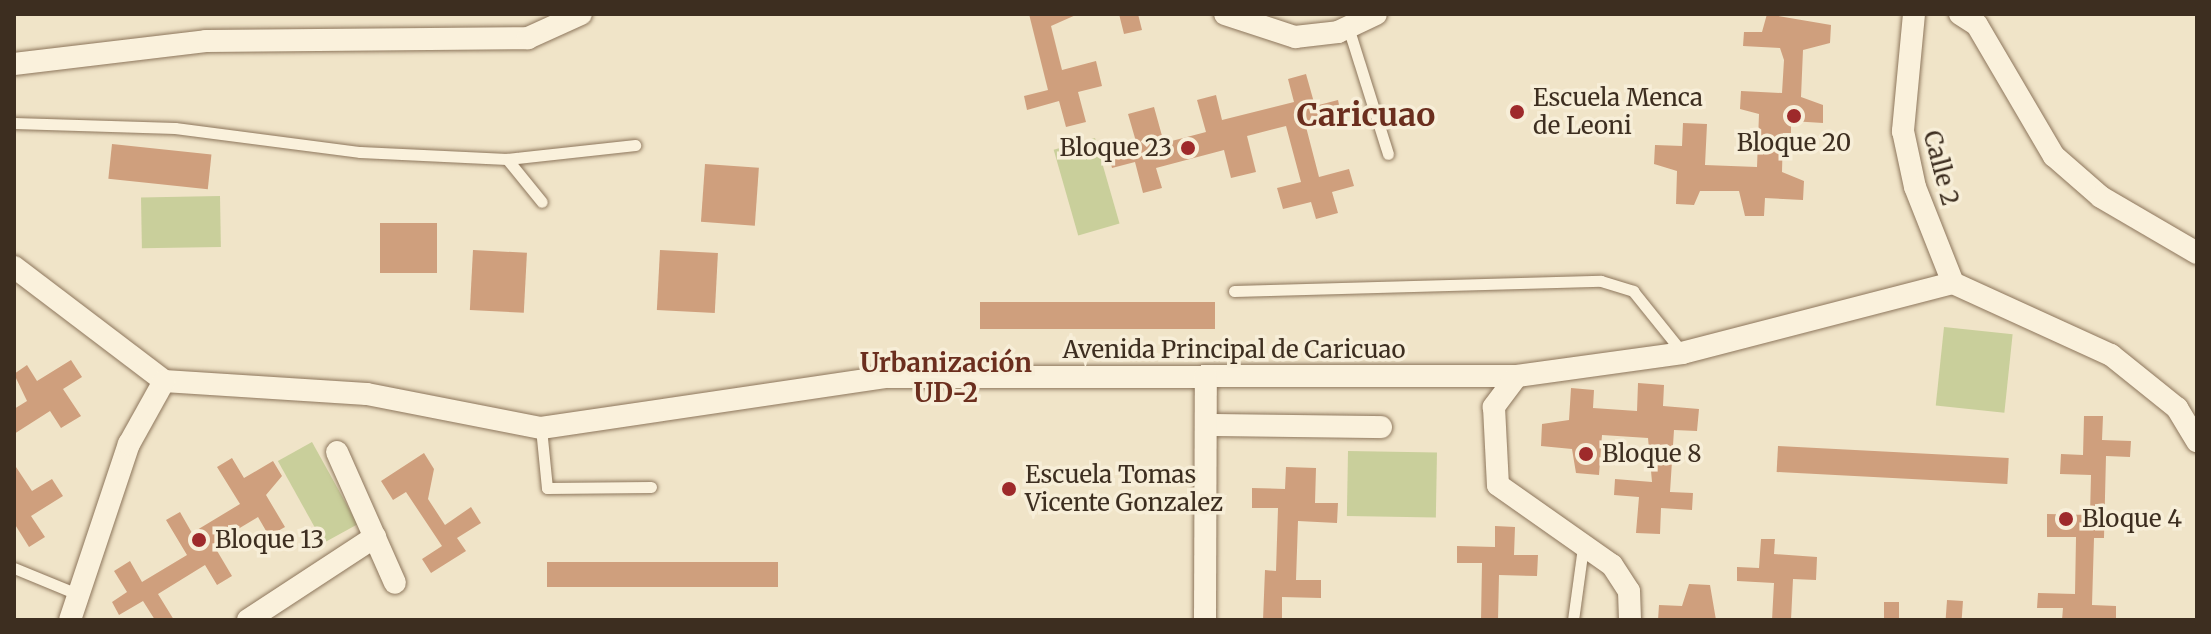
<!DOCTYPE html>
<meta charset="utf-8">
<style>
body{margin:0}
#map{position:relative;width:2211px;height:634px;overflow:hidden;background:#f0e4c8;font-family:Merriweather,serif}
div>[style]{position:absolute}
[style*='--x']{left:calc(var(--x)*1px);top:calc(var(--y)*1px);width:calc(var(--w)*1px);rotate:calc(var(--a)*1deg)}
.green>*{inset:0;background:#c9cf9b;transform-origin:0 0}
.building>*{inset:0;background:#cf9f7d;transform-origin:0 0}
.roads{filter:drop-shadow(0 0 2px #8d765c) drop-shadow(0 0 2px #8d765c)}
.service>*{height:11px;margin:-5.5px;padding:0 5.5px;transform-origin:5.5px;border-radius:5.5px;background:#faf1dc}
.minor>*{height:22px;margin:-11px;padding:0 11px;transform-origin:11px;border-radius:11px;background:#faf1dc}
.dots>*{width:22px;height:22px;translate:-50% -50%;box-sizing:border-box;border:4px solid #f7eed8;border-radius:50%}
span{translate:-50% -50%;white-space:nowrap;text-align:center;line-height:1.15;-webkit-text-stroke:7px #f7eed8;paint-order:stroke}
.poi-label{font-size:24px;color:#3d2e20}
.left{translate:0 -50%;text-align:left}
.right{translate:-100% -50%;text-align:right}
.street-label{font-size:24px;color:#3d2e20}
.neighbourhood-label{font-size:26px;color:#6b2e1e;font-weight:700}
.district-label{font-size:32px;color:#6b2e1e;font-weight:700}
.frame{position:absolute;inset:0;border:16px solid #3d2e20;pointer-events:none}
</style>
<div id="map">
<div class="green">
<div style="left:1095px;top:138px;width:89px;height:43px;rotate:74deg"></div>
<div style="left:220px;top:196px;width:51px;height:79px;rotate:89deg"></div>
<div style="left:1944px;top:327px;width:69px;height:79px;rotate:6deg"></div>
<div style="left:312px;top:442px;width:94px;height:39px;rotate:61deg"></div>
<div style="left:1348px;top:451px;width:89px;height:65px;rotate:1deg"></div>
</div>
<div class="building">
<div style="clip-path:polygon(1029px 14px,1078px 14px,1051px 26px,1062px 70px,1096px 61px,1102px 86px,1078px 92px,1086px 122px,1066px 127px,1059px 101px,1027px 110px,1024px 96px,1048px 90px)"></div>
<div style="clip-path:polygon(1119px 14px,1138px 14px,1142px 30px,1124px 34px)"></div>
<div style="clip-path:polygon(1767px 14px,1831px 25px,1830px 43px,1803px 50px,1801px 97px,1823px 105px,1823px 123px,1791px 121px,1791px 133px,1783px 133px,1782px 172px,1804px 181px,1803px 200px,1765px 198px,1764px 216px,1745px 216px,1739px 191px,1700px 191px,1694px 205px,1676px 204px,1677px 171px,1654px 164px,1655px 145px,1682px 146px,1683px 123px,1707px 124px,1705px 165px,1757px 167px,1759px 114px,1740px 109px,1741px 91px,1782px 93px,1784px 60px,1780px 48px,1743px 46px,1744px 32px,1762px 32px)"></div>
<div style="clip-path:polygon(1306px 74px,1315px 106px,1338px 100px,1341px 114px,1305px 123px,1319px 177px,1349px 169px,1354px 186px,1332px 192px,1338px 213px,1316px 219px,1311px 202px,1283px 209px,1277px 188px,1301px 182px,1286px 126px,1247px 136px,1256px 172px,1231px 178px,1224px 150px,1156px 168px,1162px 188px,1143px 193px,1135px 162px,1112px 168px,1108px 152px,1137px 145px,1128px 114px,1154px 107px,1164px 143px,1206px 132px,1197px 100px,1216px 95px,1222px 120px,1294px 102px,1288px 79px)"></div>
<div style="left:112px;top:144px;width:100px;height:35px;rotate:6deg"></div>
<div style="left:705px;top:164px;width:54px;height:58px;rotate:4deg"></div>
<div style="left:380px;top:223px;width:57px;height:50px"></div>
<div style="left:473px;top:250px;width:54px;height:60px;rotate:3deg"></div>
<div style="left:660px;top:250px;width:58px;height:60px;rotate:3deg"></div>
<div style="left:980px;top:302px;width:235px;height:27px"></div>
<div style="clip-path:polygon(71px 360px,82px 377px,63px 389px,81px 416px,61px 428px,50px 411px,14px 434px,14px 409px,27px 401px,14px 374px,27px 365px,37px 381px)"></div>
<div style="clip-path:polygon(1638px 383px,1664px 385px,1663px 406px,1699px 409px,1697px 431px,1674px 430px,1670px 492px,1693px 493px,1692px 510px,1661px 508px,1660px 534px,1636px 533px,1639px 497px,1614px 495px,1615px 479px,1652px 482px,1648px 438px,1602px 435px,1599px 475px,1576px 473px,1572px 449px,1541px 446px,1542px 424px,1569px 420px,1571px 388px,1594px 390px,1593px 408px,1637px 411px)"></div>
<div style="clip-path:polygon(2084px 416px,2103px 416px,2102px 440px,2131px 441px,2130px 457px,2106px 456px,2104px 538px,2094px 538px,2092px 605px,2116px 606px,2116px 620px,2062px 620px,2063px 608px,2037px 608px,2038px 593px,2075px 594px,2076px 537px,2047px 537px,2047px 514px,2090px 515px,2091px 475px,2060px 474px,2061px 454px,2083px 455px)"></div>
<div style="left:1778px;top:446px;width:231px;height:26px;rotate:3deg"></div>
<div style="clip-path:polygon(424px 453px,434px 469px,428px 499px,445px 525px,471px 507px,481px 523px,457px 538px,466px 551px,431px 573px,422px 559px,442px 546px,406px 492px,393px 500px,381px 481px)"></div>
<div style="clip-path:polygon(232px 458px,244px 478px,273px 461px,282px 476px,266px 495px,285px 527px,269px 536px,258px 517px,213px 544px,232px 576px,217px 585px,205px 565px,158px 594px,174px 620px,155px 620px,143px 601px,119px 615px,112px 602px,127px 592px,114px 571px,130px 561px,142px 582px,187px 555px,166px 520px,180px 512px,192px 533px,240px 504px,217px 467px)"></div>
<div style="clip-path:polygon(14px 464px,32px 491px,52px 479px,63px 496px,31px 516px,45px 537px,29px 547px,14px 523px)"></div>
<div style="clip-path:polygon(1286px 467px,1316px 468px,1315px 503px,1338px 503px,1337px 523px,1298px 521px,1296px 580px,1321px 580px,1321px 598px,1282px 597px,1282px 620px,1263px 620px,1265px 570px,1276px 571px,1278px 508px,1252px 508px,1252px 488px,1285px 489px)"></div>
<div style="clip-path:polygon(1495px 526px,1515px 527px,1514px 555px,1538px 555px,1537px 576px,1499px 575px,1498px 620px,1481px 620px,1482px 563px,1457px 563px,1457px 546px,1495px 547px)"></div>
<div style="clip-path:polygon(1761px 539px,1775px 539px,1774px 554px,1817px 557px,1816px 580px,1793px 579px,1791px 620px,1772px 620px,1774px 583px,1737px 581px,1737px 567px,1759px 568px)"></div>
<div style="left:547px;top:562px;width:231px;height:25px"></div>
<div style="clip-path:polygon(1689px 584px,1710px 585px,1716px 620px,1658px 620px,1659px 605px,1682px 606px)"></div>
<div style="left:1947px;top:600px;width:16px;height:20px;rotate:4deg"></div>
<div style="left:1884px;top:602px;width:15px;height:18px"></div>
</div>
<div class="roads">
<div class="service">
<div style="--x:1348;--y:27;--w:133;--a:72.5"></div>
<div style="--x:14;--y:123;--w:161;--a:1.8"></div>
<div style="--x:175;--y:128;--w:187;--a:7.4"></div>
<div style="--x:360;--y:152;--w:147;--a:2.7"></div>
<div style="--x:507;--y:159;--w:129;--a:-6.2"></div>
<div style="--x:507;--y:159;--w:55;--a:50.9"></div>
<div style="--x:1234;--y:291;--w:367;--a:-1.6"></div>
<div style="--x:1601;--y:281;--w:34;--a:17"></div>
<div style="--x:1633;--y:291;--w:78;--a:51.2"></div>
<div style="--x:541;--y:428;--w:60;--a:84.3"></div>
<div style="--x:547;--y:488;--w:104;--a:-0.6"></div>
<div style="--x:14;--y:568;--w:68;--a:22.4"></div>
<div style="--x:1573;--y:620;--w:74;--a:-82.2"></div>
</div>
<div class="minor">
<div style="--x:1225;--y:14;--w:74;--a:18.2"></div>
<div style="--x:1295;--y:37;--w:43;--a:-6.6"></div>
<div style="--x:1338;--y:32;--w:42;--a:-25.3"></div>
<div style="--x:1914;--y:14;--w:118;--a:95.4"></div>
<div style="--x:1903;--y:131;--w:57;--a:77.9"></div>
<div style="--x:1915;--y:187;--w:103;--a:68.4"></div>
<div style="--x:1960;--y:14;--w:20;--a:33"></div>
<div style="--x:1977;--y:25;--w:152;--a:59.6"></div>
<div style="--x:2054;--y:156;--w:62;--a:41.1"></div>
<div style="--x:2101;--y:197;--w:111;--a:30.3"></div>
<div style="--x:14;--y:64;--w:193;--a:-6.8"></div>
<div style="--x:206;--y:41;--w:322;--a:-0.5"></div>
<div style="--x:528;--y:38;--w:58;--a:-24.4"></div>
<div style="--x:14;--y:267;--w:188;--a:37.2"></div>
<div style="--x:164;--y:381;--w:203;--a:3.7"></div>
<div style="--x:367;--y:394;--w:177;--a:11.1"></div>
<div style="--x:541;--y:428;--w:351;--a:-8.4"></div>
<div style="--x:888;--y:377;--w:629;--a:-0.09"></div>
<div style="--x:1517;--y:376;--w:167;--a:-7.9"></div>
<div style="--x:1682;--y:353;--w:280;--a:-14.5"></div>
<div style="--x:1953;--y:283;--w:174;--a:24.5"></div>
<div style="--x:2111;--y:355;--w:85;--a:38.8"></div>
<div style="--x:2177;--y:408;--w:39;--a:59"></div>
<div style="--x:1517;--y:376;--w:39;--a:127"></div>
<div style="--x:1494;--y:407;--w:78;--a:87.1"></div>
<div style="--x:1498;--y:485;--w:139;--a:35.1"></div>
<div style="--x:1612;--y:565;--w:31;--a:57"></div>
<div style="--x:1629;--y:591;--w:29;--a:88"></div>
<div style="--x:1206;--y:425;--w:175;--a:0.7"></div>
<div style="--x:337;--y:452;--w:143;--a:66.1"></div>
<div style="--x:70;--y:620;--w:186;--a:-71.5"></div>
<div style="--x:129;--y:444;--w:72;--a:-60.9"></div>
<div style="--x:248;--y:620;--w:152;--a:-33.2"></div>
<div style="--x:1205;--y:620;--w:244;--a:-89.8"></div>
</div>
</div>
<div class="dots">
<div style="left:1517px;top:112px;background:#9e2a2b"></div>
<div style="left:1794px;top:116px;background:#9e2a2b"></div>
<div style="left:1188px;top:148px;background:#9e2a2b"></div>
<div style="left:1586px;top:454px;background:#9e2a2b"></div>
<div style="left:1009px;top:489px;background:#9e2a2b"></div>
<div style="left:2066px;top:519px;background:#9e2a2b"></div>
<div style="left:199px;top:540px;background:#9e2a2b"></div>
</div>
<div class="poi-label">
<span class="left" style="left:1533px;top:112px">Escuela Menca<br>de Leoni</span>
<span style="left:1794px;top:143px">Bloque 20</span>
<span class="right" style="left:1172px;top:148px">Bloque 23</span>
<span class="left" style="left:1602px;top:454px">Bloque 8</span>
<span class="left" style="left:1025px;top:489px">Escuela Tomas<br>Vicente Gonzalez</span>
<span class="left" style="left:2082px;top:519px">Bloque 4</span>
<span class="left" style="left:215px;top:540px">Bloque 13</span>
</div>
<div class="street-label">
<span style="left:1941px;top:168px;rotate:75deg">Calle 2</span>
<span style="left:1234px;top:350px">Avenida Principal de Caricuao</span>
</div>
<div class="neighbourhood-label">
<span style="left:946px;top:378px">Urbanización<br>UD-2</span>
</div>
<div class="district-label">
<span style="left:1366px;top:115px">Caricuao</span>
</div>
<div class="frame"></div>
</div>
